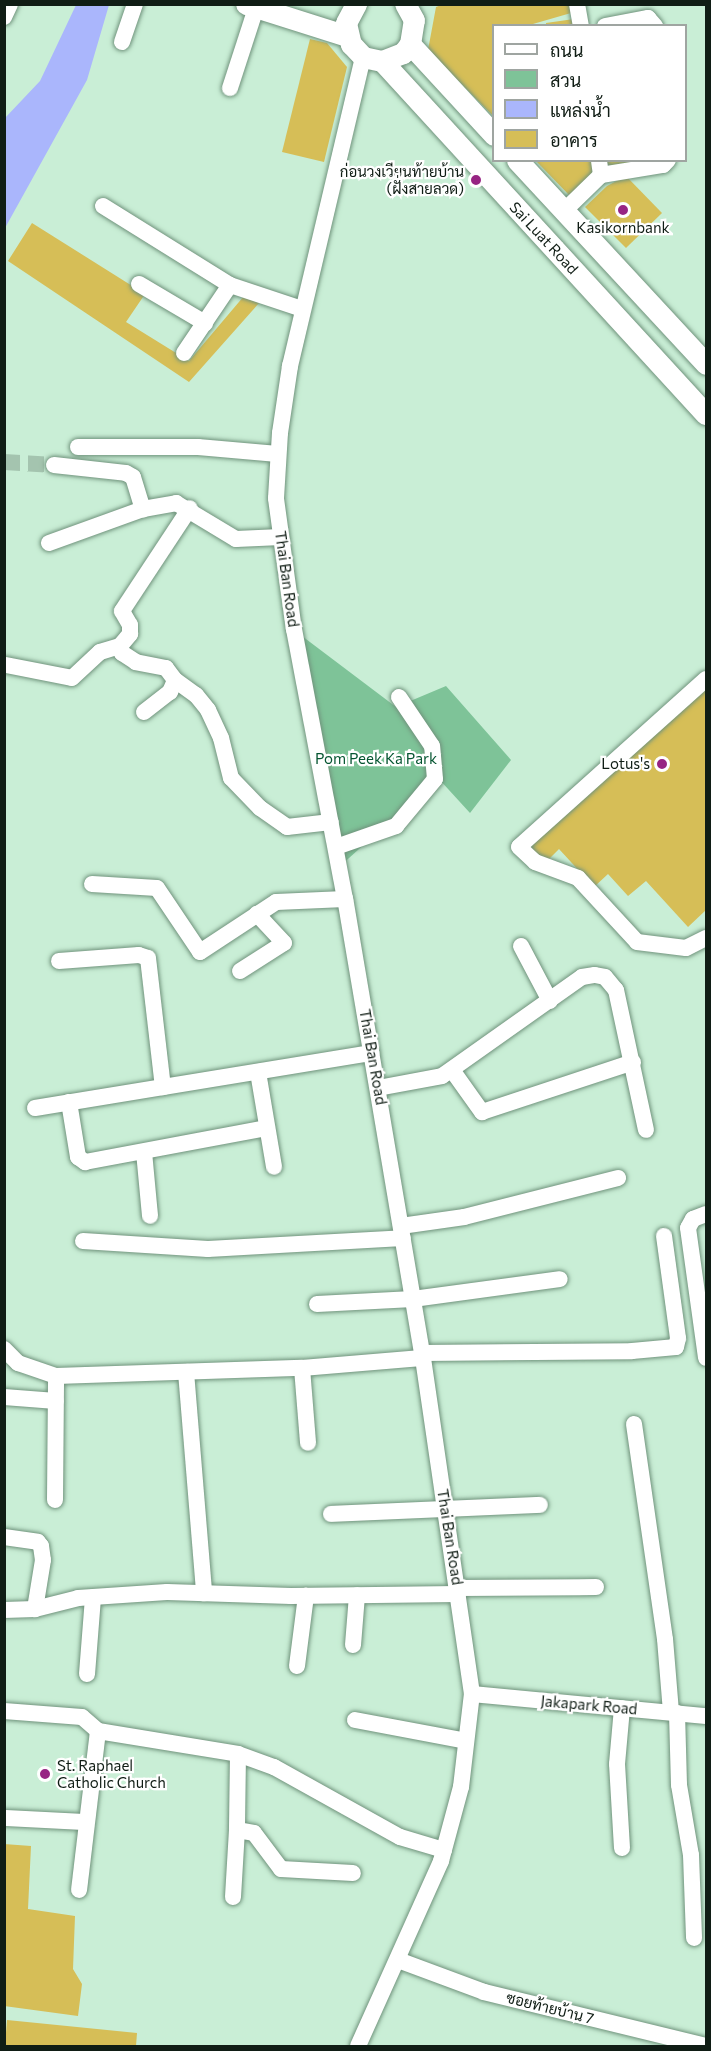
<!DOCTYPE html>
<meta charset="utf-8">
<style>
body{margin:0}
#map{position:relative;width:711px;height:2051px;overflow:hidden;background:#c9eed6;font-family:Commissioner,Sarabun,sans-serif}
div>[style]{position:absolute}
[style*='--x']{left:calc(var(--x)*1px);top:calc(var(--y)*1px);width:calc(var(--w)*1px);rotate:calc(var(--a)*1deg)}
.green>*{inset:0;background:#7ec398}
.water>*{inset:0;background:#aab6fc}
.building>*{inset:0;background:#d6be57}
.minor-tunnel>*{height:16px;margin-top:-8px;transform-origin:0;background:repeating-linear-gradient(90deg,#a4c4af 0 16px,transparent 0 24px)}
.roads{filter:drop-shadow(0 0 2px #70937c) drop-shadow(0 0 2px #70937c)}
.minor>*{height:16px;margin:-8px;padding:0 8px;transform-origin:8px;border-radius:8px;background:#fff}
.major>*{height:21px;margin:-10.5px;padding:0 10.5px;transform-origin:10.5px;border-radius:10.5px;background:#fff}
.dots>*{width:16px;height:16px;translate:-50% -50%;box-sizing:border-box;border:3px solid #fff;border-radius:50%}
span{translate:-50% -50%;white-space:nowrap;text-align:center;line-height:1.15;-webkit-text-stroke:4.5px #fff;paint-order:stroke}
.poi-label{font-size:15px;color:#101d15}
.right{translate:-100% -50%;text-align:right}
.left{translate:0 -50%;text-align:left}
.street-label{font-size:15px;color:#101d15}
.park-label{font-size:15px;color:#055531}
.frame{position:absolute;inset:0;border:6px solid #101d15;pointer-events:none}
.legend{position:absolute;left:492px;top:24px;width:195px;height:138px;box-sizing:border-box;background:#fff;border:2px solid #9fa5a1;margin:0;padding:8px 10px;list-style:none;font-size:18px;color:#101d15}
.legend li{display:flex;align-items:center;gap:12px;height:30px}
.legend b{width:30px;border:2px solid #9fa5a1}
</style>
<div id="map">
<div class="green">
<div style="clip-path:polygon(294px 630px,396px 707px,446px 686px,511px 760px,470px 813px,438px 778px,339px 867px)"></div>
</div>
<div class="water">
<div style="clip-path:polygon(76px 5px,109px 5px,87px 80px,5px 228px,5px 118px,40px 81px)"></div>
</div>
<div class="building">
<div style="clip-path:polygon(444px 4px,569px 4px,571px 13px,526px 26px,494px 26px,494px 117px,428px 50px,436px 7px)"></div>
<div style="clip-path:polygon(574px 19px,575px 26px,546px 26px,546px 23px)"></div>
<div style="clip-path:polygon(310px 39px,327px 43px,347px 67px,324px 162px,282px 152px)"></div>
<div style="clip-path:polygon(535px 160px,595px 160px,597px 173px,571px 197px)"></div>
<div style="clip-path:polygon(606px 160px,637px 160px,637px 162px,606px 166px)"></div>
<div style="clip-path:polygon(626px 176px,662px 213px,626px 248px,585px 207px,607px 186px)"></div>
<div style="clip-path:polygon(32px 223px,145px 294px,126px 322px,189px 361px,244px 296px,259px 303px,189px 382px,8px 261px)"></div>
<div style="clip-path:polygon(706px 683px,706px 910px,688px 927px,646px 881px,628px 896px,608px 874px,594px 887px,559px 849px,545px 863px,528px 844px)"></div>
<div style="clip-path:polygon(4px 1844px,31px 1846px,28px 1909px,75px 1916px,73px 1969px,82px 1984px,78px 2016px,4px 2006px)"></div>
<div style="clip-path:polygon(7px 2020px,137px 2033px,136px 2046px,5px 2046px)"></div>
</div>
<div class="minor-tunnel">
<div style="--x:4;--y:462;--w:50;--a:3.4"></div>
</div>
<div class="roads">
<div class="minor">
<div style="--x:577;--y:4;--w:22;--a:80"></div>
<div style="--x:4;--y:17;--w:14;--a:-65"></div>
<div style="--x:605;--y:26;--w:44;--a:-10.5"></div>
<div style="--x:648;--y:18;--w:11;--a:49"></div>
<div style="--x:122;--y:42;--w:40;--a:-71.1"></div>
<div style="--x:230;--y:88;--w:84;--a:-72"></div>
<div style="--x:601;--y:175;--w:63;--a:-9.2"></div>
<div style="--x:663;--y:165;--w:7;--a:-45"></div>
<div style="--x:103;--y:206;--w:150;--a:31.9"></div>
<div style="--x:230;--y:285;--w:76;--a:18.4"></div>
<div style="--x:564;--y:211;--w:52;--a:-44.2"></div>
<div style="--x:601;--y:175;--w:15;--a:-98"></div>
<div style="--x:139;--y:284;--w:77;--a:30.6"></div>
<div style="--x:184;--y:353;--w:82;--a:-55.9"></div>
<div style="--x:78;--y:447;--w:120;--a:0"></div>
<div style="--x:198;--y:447;--w:80;--a:5"></div>
<div style="--x:54;--y:465;--w:72;--a:6.3"></div>
<div style="--x:126;--y:473;--w:8;--a:30"></div>
<div style="--x:133;--y:477;--w:34;--a:73"></div>
<div style="--x:49;--y:543;--w:100;--a:-19.9"></div>
<div style="--x:143;--y:509;--w:34;--a:-10"></div>
<div style="--x:176;--y:503;--w:70;--a:31"></div>
<div style="--x:236;--y:539;--w:45;--a:-2.5"></div>
<div style="--x:6;--y:665;--w:67;--a:11.1"></div>
<div style="--x:72;--y:678;--w:38;--a:-43"></div>
<div style="--x:100;--y:652;--w:21;--a:-17"></div>
<div style="--x:706;--y:679;--w:251;--a:138.1"></div>
<div style="--x:519;--y:847;--w:22;--a:43"></div>
<div style="--x:535;--y:862;--w:46;--a:20.4"></div>
<div style="--x:578;--y:878;--w:87;--a:47.3"></div>
<div style="--x:637;--y:942;--w:49;--a:7"></div>
<div style="--x:686;--y:948;--w:22;--a:-27"></div>
<div style="--x:175;--y:680;--w:26;--a:36"></div>
<div style="--x:196;--y:695;--w:19;--a:51"></div>
<div style="--x:208;--y:710;--w:31;--a:65"></div>
<div style="--x:221;--y:738;--w:41;--a:76"></div>
<div style="--x:231;--y:778;--w:42;--a:46"></div>
<div style="--x:260;--y:808;--w:33;--a:35"></div>
<div style="--x:287;--y:827;--w:44;--a:-6.5"></div>
<div style="--x:144;--y:712;--w:33;--a:-38"></div>
<div style="--x:170;--y:692;--w:13;--a:-67"></div>
<div style="--x:175;--y:680;--w:15;--a:-127"></div>
<div style="--x:166;--y:668;--w:31;--a:-169"></div>
<div style="--x:136;--y:662;--w:17;--a:-147"></div>
<div style="--x:122;--y:653;--w:7;--a:-106"></div>
<div style="--x:120;--y:646;--w:16;--a:-50"></div>
<div style="--x:130;--y:634;--w:9;--a:-90"></div>
<div style="--x:130;--y:625;--w:16;--a:-120"></div>
<div style="--x:122;--y:611;--w:123;--a:-56.6"></div>
<div style="--x:336;--y:847;--w:64;--a:-19.3"></div>
<div style="--x:396;--y:826;--w:61;--a:-50.3"></div>
<div style="--x:435;--y:779;--w:33;--a:-95"></div>
<div style="--x:432;--y:746;--w:59;--a:-124"></div>
<div style="--x:92;--y:884;--w:65;--a:3.5"></div>
<div style="--x:157;--y:888;--w:77;--a:56.1"></div>
<div style="--x:200;--y:952;--w:91;--a:-33.3"></div>
<div style="--x:276;--y:902;--w:69;--a:-2.5"></div>
<div style="--x:521;--y:946;--w:62;--a:62.2"></div>
<div style="--x:59;--y:961;--w:80;--a:-4.3"></div>
<div style="--x:139;--y:955;--w:9;--a:18"></div>
<div style="--x:148;--y:958;--w:130;--a:83.4"></div>
<div style="--x:240;--y:971;--w:52;--a:-32.5"></div>
<div style="--x:284;--y:943;--w:40;--a:-133"></div>
<div style="--x:452;--y:1070;--w:52;--a:54.5"></div>
<div style="--x:482;--y:1112;--w:159;--a:-18.3"></div>
<div style="--x:258;--y:1072;--w:96;--a:80.4"></div>
<div style="--x:378;--y:1088;--w:65;--a:-10.6"></div>
<div style="--x:442;--y:1076;--w:171;--a:-35.3"></div>
<div style="--x:582;--y:977;--w:13;--a:-9"></div>
<div style="--x:595;--y:975;--w:10;--a:11"></div>
<div style="--x:605;--y:977;--w:17;--a:50"></div>
<div style="--x:616;--y:990;--w:143;--a:77.9"></div>
<div style="--x:69;--y:1102;--w:56;--a:80.7"></div>
<div style="--x:78;--y:1157;--w:9;--a:36"></div>
<div style="--x:85;--y:1162;--w:184;--a:-10.6"></div>
<div style="--x:35;--y:1108;--w:341;--a:-9.3"></div>
<div style="--x:144;--y:1152;--w:64;--a:84.6"></div>
<div style="--x:706;--y:1214;--w:14;--a:159"></div>
<div style="--x:693;--y:1219;--w:10;--a:119"></div>
<div style="--x:688;--y:1228;--w:131;--a:82.1"></div>
<div style="--x:401;--y:1226;--w:64;--a:-8.1"></div>
<div style="--x:464;--y:1217;--w:159;--a:-14.2"></div>
<div style="--x:83;--y:1241;--w:125;--a:3.7"></div>
<div style="--x:208;--y:1249;--w:195;--a:-3.2"></div>
<div style="--x:317;--y:1304;--w:96;--a:-3"></div>
<div style="--x:413;--y:1299;--w:148;--a:-7.7"></div>
<div style="--x:4;--y:1349;--w:20;--a:45"></div>
<div style="--x:18;--y:1363;--w:40;--a:18.9"></div>
<div style="--x:56;--y:1376;--w:246;--a:-1.9"></div>
<div style="--x:302;--y:1368;--w:120;--a:-4.8"></div>
<div style="--x:422;--y:1353;--w:210;--a:-0.5"></div>
<div style="--x:632;--y:1351;--w:44;--a:-5.2"></div>
<div style="--x:676;--y:1347;--w:9;--a:-77"></div>
<div style="--x:678;--y:1338;--w:103;--a:-97.8"></div>
<div style="--x:302;--y:1368;--w:75;--a:85.4"></div>
<div style="--x:186;--y:1372;--w:222;--a:85.3"></div>
<div style="--x:4;--y:1397;--w:52;--a:4.4"></div>
<div style="--x:634;--y:1424;--w:217;--a:81.8"></div>
<div style="--x:665;--y:1639;--w:73;--a:85.3"></div>
<div style="--x:55;--y:1500;--w:124;--a:-89.5"></div>
<div style="--x:331;--y:1514;--w:209;--a:-2.5"></div>
<div style="--x:4;--y:1537;--w:34;--a:8"></div>
<div style="--x:38;--y:1542;--w:5;--a:53"></div>
<div style="--x:41;--y:1546;--w:14;--a:82"></div>
<div style="--x:43;--y:1560;--w:50;--a:99.3"></div>
<div style="--x:458;--y:1588;--w:138;--a:-0.4"></div>
<div style="--x:4;--y:1610;--w:31;--a:-2"></div>
<div style="--x:35;--y:1609;--w:44;--a:-14.3"></div>
<div style="--x:78;--y:1598;--w:89;--a:-3.9"></div>
<div style="--x:167;--y:1592;--w:124;--a:1.8"></div>
<div style="--x:291;--y:1596;--w:167;--a:-0.7"></div>
<div style="--x:353;--y:1645;--w:50;--a:-85.4"></div>
<div style="--x:297;--y:1666;--w:71;--a:-82.7"></div>
<div style="--x:87;--y:1674;--w:77;--a:-85.5"></div>
<div style="--x:472;--y:1694;--w:235;--a:5.4"></div>
<div style="--x:4;--y:1711;--w:78;--a:4.4"></div>
<div style="--x:82;--y:1717;--w:21;--a:41"></div>
<div style="--x:98;--y:1731;--w:160;--a:96.8"></div>
<div style="--x:677;--y:1713;--w:72;--a:88.4"></div>
<div style="--x:679;--y:1785;--w:71;--a:80.3"></div>
<div style="--x:691;--y:1855;--w:83;--a:87.9"></div>
<div style="--x:355;--y:1720;--w:113;--a:10.7"></div>
<div style="--x:98;--y:1731;--w:142;--a:9.3"></div>
<div style="--x:238;--y:1754;--w:38;--a:20"></div>
<div style="--x:274;--y:1767;--w:144;--a:29.1"></div>
<div style="--x:400;--y:1837;--w:46;--a:16.5"></div>
<div style="--x:238;--y:1754;--w:76;--a:90.8"></div>
<div style="--x:237;--y:1830;--w:17;--a:10"></div>
<div style="--x:254;--y:1833;--w:45;--a:53.1"></div>
<div style="--x:281;--y:1869;--w:72;--a:3.2"></div>
<div style="--x:4;--y:1818;--w:82;--a:2.8"></div>
<div style="--x:622;--y:1848;--w:84;--a:-93.4"></div>
<div style="--x:617;--y:1764;--w:56;--a:-84.9"></div>
<div style="--x:233;--y:1897;--w:67;--a:-86.6"></div>
<div style="--x:398;--y:1960;--w:92;--a:20.4"></div>
<div style="--x:484;--y:1992;--w:228;--a:13.7"></div>
<div style="--x:358;--y:2046;--w:203;--a:-65.8"></div>
<div style="--x:441;--y:1861;--w:77;--a:-74.9"></div>
<div style="--x:461;--y:1787;--w:94;--a:-83.3"></div>
<div style="--x:472;--y:1694;--w:345;--a:-98.3"></div>
<div style="--x:422;--y:1353;--w:460;--a:-99.6"></div>
<div style="--x:345;--y:899;--w:274;--a:-100.7"></div>
<div style="--x:294;--y:630;--w:133;--a:-97.8"></div>
<div style="--x:276;--y:498;--w:65;--a:-86.5"></div>
<div style="--x:280;--y:433;--w:68;--a:-81.5"></div>
<div style="--x:290;--y:366;--w:318;--a:-76.7"></div>
</div>
<div class="major">
<div style="--x:246;--y:4;--w:106;--a:17.6"></div>
<div style="--x:356;--y:4;--w:21;--a:118"></div>
<div style="--x:346;--y:23;--w:22;--a:77"></div>
<div style="--x:351;--y:44;--w:18;--a:47"></div>
<div style="--x:363;--y:57;--w:19;--a:12"></div>
<div style="--x:382;--y:61;--w:22;--a:-21"></div>
<div style="--x:403;--y:53;--w:11;--a:-52"></div>
<div style="--x:410;--y:44;--w:24;--a:-81"></div>
<div style="--x:414;--y:20;--w:18;--a:-119"></div>
<div style="--x:410;--y:44;--w:124;--a:47.3"></div>
<div style="--x:382;--y:61;--w:479;--a:47.5"></div>
<div style="--x:517;--y:160;--w:278;--a:47.2"></div>
</div>
</div>
<div class="dots">
<div style="left:476px;top:180px;background:#972583"></div>
<div style="left:623px;top:210px;background:#972583"></div>
<div style="left:662px;top:764px;background:#972583"></div>
<div style="left:45px;top:1774px;background:#972583"></div>
</div>
<div class="poi-label">
<span class="right" style="left:464px;top:180px">ก่อนวงเวียนท้ายบ้าน<br>(ฝั่งสายลวด)</span>
<span style="left:623px;top:228px">Kasikornbank</span>
<span class="right" style="left:650px;top:764px">Lotus's</span>
<span class="left" style="left:57px;top:1774px">St. Raphael<br>Catholic Church</span>
</div>
<div class="street-label">
<span style="left:544px;top:238px;rotate:47deg">Sai Luat Road</span>
<span style="left:287px;top:579px;rotate:82deg">Thai Ban Road</span>
<span style="left:373px;top:1057px;rotate:80deg">Thai Ban Road</span>
<span style="left:450px;top:1537px;rotate:81deg">Thai Ban Road</span>
<span style="left:589px;top:1705px;rotate:5deg">Jakapark Road</span>
<span style="left:550px;top:2008px;rotate:14deg">ซอยท้ายบ้าน 7</span>
</div>
<div class="park-label">
<span style="left:376px;top:759px">Pom Peek Ka Park</span>
</div>
<div class="frame"></div>
<ul class="legend">
<li><b style="height:8px;background:#fff"></b>ถนน</li>
<li><b style="height:16px;background:#7ec398"></b>สวน</li>
<li><b style="height:16px;background:#aab6fc"></b>แหล่งน้ำ</li>
<li><b style="height:16px;background:#d6be57"></b>อาคาร</li>
</ul>
</div>
